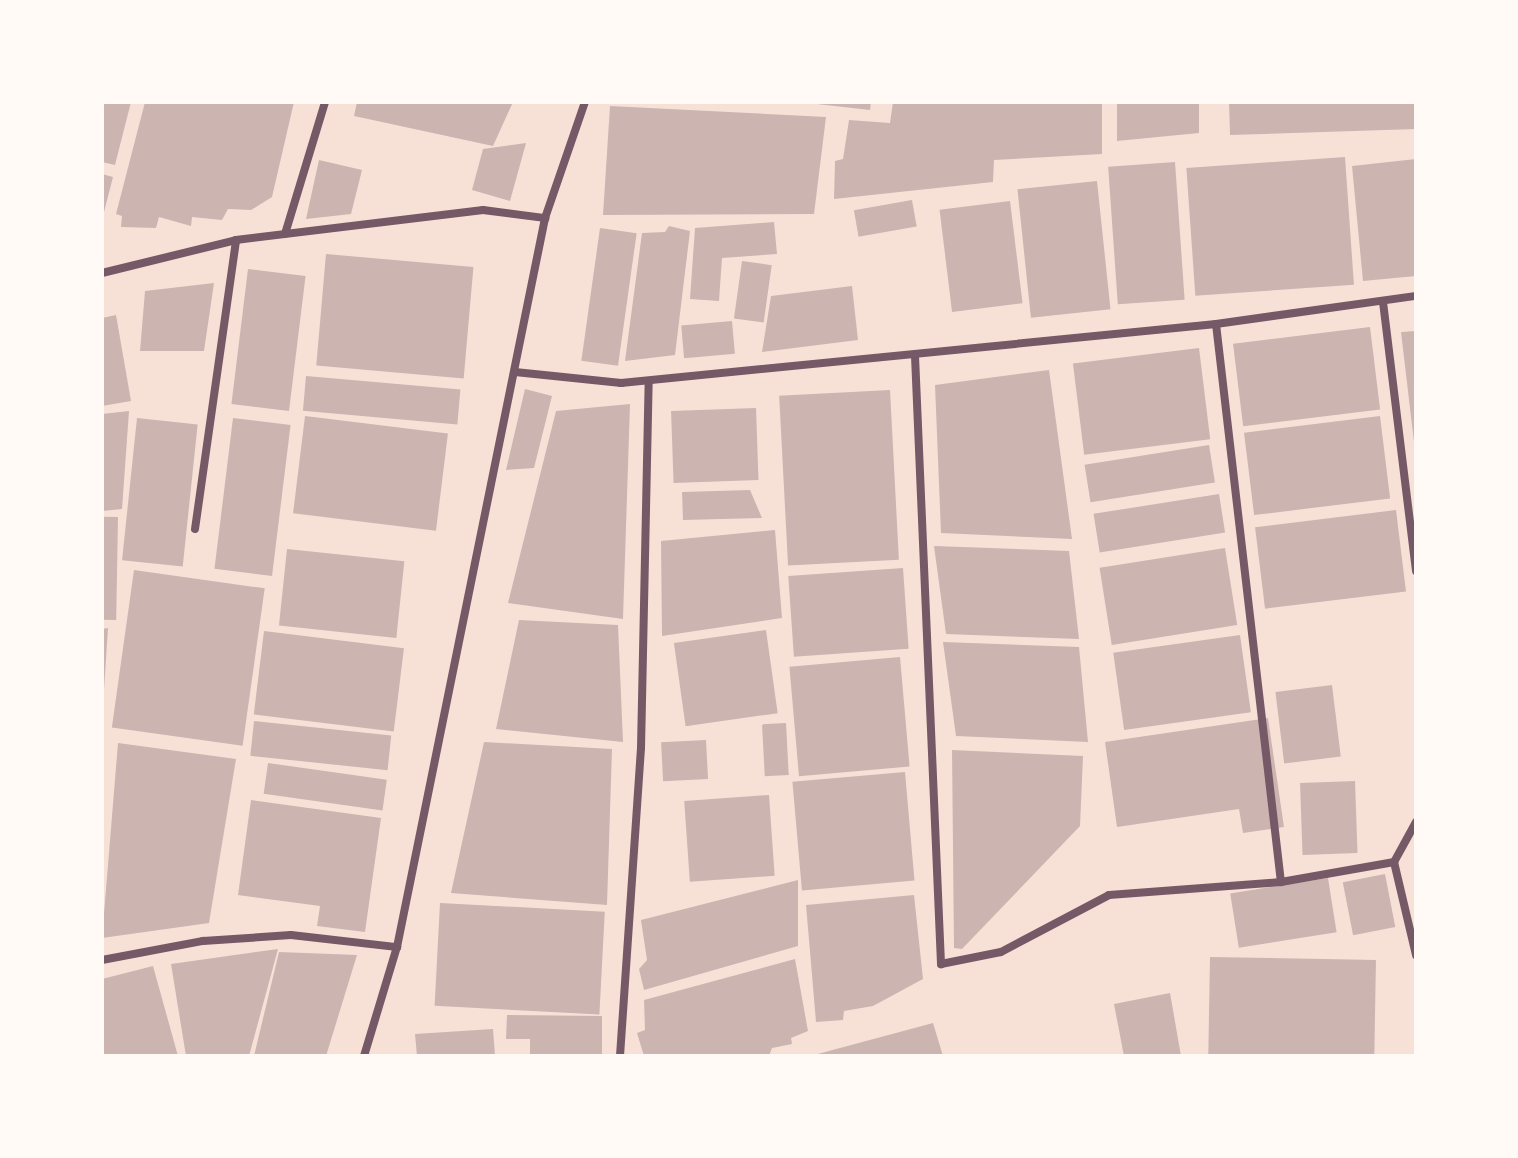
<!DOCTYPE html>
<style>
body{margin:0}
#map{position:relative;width:1518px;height:1158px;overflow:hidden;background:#f7e1d7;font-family:"Asap Condensed",sans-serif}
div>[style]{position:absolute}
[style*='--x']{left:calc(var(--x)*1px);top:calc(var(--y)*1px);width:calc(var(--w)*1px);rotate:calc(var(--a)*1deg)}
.building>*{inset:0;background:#ccb4b1;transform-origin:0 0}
.minor>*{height:8px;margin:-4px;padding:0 4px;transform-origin:4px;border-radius:4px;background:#755966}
span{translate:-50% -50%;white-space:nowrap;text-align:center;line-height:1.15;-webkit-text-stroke:8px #fffaf5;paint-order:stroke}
.frame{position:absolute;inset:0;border:104px solid #fffaf5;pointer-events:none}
</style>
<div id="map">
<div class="building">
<div style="clip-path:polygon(102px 102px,131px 102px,115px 165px,102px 162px)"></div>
<div style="clip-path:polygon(145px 102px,294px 102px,272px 197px,251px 210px,228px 209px,222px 220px,192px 217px,191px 226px,159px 217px,156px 228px,121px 227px,122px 216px,116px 214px)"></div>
<div style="clip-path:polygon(357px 102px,513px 102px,493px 146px,354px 116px)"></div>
<div style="clip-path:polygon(799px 102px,871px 102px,870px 110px)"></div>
<div style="clip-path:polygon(893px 102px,1102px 102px,1102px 154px,994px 160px,993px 182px,834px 199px,835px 161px,843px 159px,849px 120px,890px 123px)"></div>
<div style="clip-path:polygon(1117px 102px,1199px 102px,1199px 133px,1117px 141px)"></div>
<div style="clip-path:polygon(1229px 102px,1416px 102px,1416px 129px,1230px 135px)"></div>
<div style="clip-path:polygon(610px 106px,826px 117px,814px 214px,603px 215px)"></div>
<div style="clip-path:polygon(526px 143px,510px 201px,472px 190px,483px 149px)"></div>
<div style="left:1345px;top:157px;width:128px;height:159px;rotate:86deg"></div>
<div style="clip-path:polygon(1416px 159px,1416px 276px,1363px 281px,1352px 166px)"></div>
<div style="clip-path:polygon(319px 160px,362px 170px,351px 214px,306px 219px)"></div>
<div style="left:1175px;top:162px;width:138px;height:67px;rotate:86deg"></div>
<div style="clip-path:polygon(102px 174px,113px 177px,103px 216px,102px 216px)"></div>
<div style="left:1097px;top:181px;width:129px;height:80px;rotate:84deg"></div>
<div style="left:912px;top:200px;width:27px;height:59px;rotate:80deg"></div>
<div style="left:1010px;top:201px;width:103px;height:71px;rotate:83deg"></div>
<div style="clip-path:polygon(774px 222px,777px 254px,722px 258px,719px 301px,690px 299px,695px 228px)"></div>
<div style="clip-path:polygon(669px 226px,690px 231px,675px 355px,625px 361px,642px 233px,665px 232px)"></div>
<div style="left:600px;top:228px;width:37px;height:134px;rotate:8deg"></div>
<div style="left:326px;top:254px;width:148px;height:112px;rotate:5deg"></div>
<div style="left:742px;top:261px;width:30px;height:58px;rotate:8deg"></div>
<div style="left:248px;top:269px;width:58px;height:136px;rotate:7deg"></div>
<div style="clip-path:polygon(214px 283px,204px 351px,140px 351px,145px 291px)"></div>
<div style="clip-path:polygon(852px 286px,858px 340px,762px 352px,771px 296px)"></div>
<div style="clip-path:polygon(116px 315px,131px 401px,102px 406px,102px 318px)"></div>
<div style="left:732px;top:321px;width:33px;height:51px;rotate:85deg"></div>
<div style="left:1370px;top:327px;width:83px;height:138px;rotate:83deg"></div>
<div style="clip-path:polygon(1416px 331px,1416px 442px,1414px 442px,1401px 332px)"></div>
<div style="left:1199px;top:348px;width:92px;height:127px;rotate:83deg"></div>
<div style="clip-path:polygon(1049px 370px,1072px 539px,941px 533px,935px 385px)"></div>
<div style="left:306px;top:376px;width:155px;height:35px;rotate:5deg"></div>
<div style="clip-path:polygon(525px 389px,552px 396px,534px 468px,506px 470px)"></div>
<div style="left:890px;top:390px;width:170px;height:111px;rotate:87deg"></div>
<div style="clip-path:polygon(630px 404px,623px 619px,508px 603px,556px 411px)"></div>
<div style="left:756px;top:408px;width:72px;height:85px;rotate:88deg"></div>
<div style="clip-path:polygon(129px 411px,122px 509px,102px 511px,102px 414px)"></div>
<div style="left:305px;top:416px;width:144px;height:98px;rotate:7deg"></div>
<div style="left:1380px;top:416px;width:83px;height:137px;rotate:83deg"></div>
<div style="left:137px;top:418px;width:61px;height:143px;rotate:6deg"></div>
<div style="left:233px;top:418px;width:58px;height:152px;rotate:7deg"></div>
<div style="left:1209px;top:445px;width:38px;height:126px;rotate:81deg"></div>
<div style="clip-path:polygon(750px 490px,762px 518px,683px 520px,682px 492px)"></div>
<div style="left:1219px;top:494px;width:39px;height:127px;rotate:81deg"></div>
<div style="left:1396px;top:510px;width:82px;height:142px;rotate:83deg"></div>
<div style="left:118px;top:517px;width:103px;height:16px;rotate:91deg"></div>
<div style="clip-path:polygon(775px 530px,782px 618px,662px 636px,661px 541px)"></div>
<div style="clip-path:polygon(934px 546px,1069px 551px,1079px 639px,946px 634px)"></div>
<div style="left:1225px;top:548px;width:78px;height:127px;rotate:81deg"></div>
<div style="left:287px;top:549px;width:118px;height:77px;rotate:6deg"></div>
<div style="left:903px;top:568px;width:81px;height:115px;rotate:86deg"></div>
<div style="left:134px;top:570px;width:132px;height:159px;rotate:8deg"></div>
<div style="clip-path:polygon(519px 620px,618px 625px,623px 742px,496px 729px)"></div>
<div style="clip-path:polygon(108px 628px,104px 690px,102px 690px,102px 629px)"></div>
<div style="left:766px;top:630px;width:84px;height:93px;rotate:82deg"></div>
<div style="left:264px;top:631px;width:141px;height:84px;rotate:7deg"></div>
<div style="left:1240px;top:635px;width:78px;height:128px;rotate:82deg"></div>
<div style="clip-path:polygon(943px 642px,1079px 647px,1088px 742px,956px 736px)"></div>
<div style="left:900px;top:657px;width:110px;height:111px;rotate:85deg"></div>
<div style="left:1332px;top:685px;width:72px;height:57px;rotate:83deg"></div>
<div style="clip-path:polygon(1268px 718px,1284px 827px,1243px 833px,1239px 809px,1117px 827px,1105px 742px)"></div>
<div style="left:254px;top:721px;width:138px;height:35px;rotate:6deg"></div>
<div style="left:786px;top:723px;width:52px;height:24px;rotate:87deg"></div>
<div style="left:706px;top:740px;width:39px;height:45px;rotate:87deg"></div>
<div style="clip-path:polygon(484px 742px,612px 749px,607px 905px,451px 893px)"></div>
<div style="clip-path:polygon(118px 743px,236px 759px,209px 923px,102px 938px)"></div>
<div style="clip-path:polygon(952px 750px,1083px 756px,1080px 826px,962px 949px,954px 948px)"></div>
<div style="left:268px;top:763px;width:120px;height:31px;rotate:8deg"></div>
<div style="left:905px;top:772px;width:109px;height:113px;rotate:85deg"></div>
<div style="left:1355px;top:781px;width:72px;height:55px;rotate:88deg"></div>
<div style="left:769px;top:795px;width:81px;height:85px;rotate:86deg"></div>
<div style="clip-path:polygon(251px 800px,381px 818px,365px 932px,317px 926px,320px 906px,238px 895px)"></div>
<div style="left:1385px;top:874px;width:54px;height:43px;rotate:79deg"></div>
<div style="left:1328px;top:878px;width:55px;height:99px;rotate:81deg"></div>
<div style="clip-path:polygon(798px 880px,798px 946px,644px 990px,639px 969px,647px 960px,641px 920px)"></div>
<div style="clip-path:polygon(914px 895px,923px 979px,873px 1006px,844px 1011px,843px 1020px,816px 1022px,806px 905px)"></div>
<div style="left:440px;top:903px;width:165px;height:103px;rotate:3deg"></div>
<div style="clip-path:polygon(278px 949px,249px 1056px,186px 1056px,171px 964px)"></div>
<div style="clip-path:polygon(279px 952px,357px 955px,326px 1056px,254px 1056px)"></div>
<div style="left:1210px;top:957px;width:166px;height:99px;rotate:1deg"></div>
<div style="clip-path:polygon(795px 959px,808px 1031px,791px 1038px,792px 1044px,772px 1048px,769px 1056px,644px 1056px,637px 1033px,645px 1030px,644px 1000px)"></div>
<div style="clip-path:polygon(153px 966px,178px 1056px,102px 1056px,102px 979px)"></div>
<div style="clip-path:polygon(1170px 993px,1181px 1056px,1124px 1056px,1114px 1004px)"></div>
<div style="clip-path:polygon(507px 1015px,602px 1016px,602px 1056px,530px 1056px,530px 1039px,506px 1039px)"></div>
<div style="clip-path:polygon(933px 1023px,943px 1056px,814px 1056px,814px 1055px)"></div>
<div style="clip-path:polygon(493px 1029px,495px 1056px,417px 1056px,415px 1034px)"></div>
</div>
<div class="minor">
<div style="--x:285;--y:234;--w:138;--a:-73.1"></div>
<div style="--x:102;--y:273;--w:138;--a:-13.8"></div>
<div style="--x:236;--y:240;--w:249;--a:-6.9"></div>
<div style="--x:483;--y:210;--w:63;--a:7.4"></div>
<div style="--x:1383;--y:302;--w:271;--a:83"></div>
<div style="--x:1216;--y:324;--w:562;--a:83.36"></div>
<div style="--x:915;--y:356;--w:609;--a:87.55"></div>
<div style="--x:941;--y:964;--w:61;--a:-11.3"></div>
<div style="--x:1001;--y:952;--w:122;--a:-27.8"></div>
<div style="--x:1109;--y:895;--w:172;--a:-4.3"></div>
<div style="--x:1281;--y:882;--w:115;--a:-10"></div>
<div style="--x:515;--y:372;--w:107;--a:5.9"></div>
<div style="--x:621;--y:383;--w:598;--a:-5.66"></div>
<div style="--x:1216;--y:324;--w:202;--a:-8"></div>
<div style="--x:195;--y:529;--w:292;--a:-81.9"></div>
<div style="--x:1416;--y:822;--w:46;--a:118.8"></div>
<div style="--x:1394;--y:862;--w:96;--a:76.7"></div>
<div style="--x:102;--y:960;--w:103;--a:-10.7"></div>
<div style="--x:203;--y:941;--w:88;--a:-3.9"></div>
<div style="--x:291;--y:935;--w:107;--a:6.5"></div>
<div style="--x:364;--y:1056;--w:114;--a:-73.2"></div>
<div style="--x:397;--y:947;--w:744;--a:-78.52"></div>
<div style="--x:545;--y:218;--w:123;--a:-71"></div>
<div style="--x:620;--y:1056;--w:309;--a:-86.1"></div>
<div style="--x:641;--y:748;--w:367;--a:-88.8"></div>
</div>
<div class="frame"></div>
</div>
